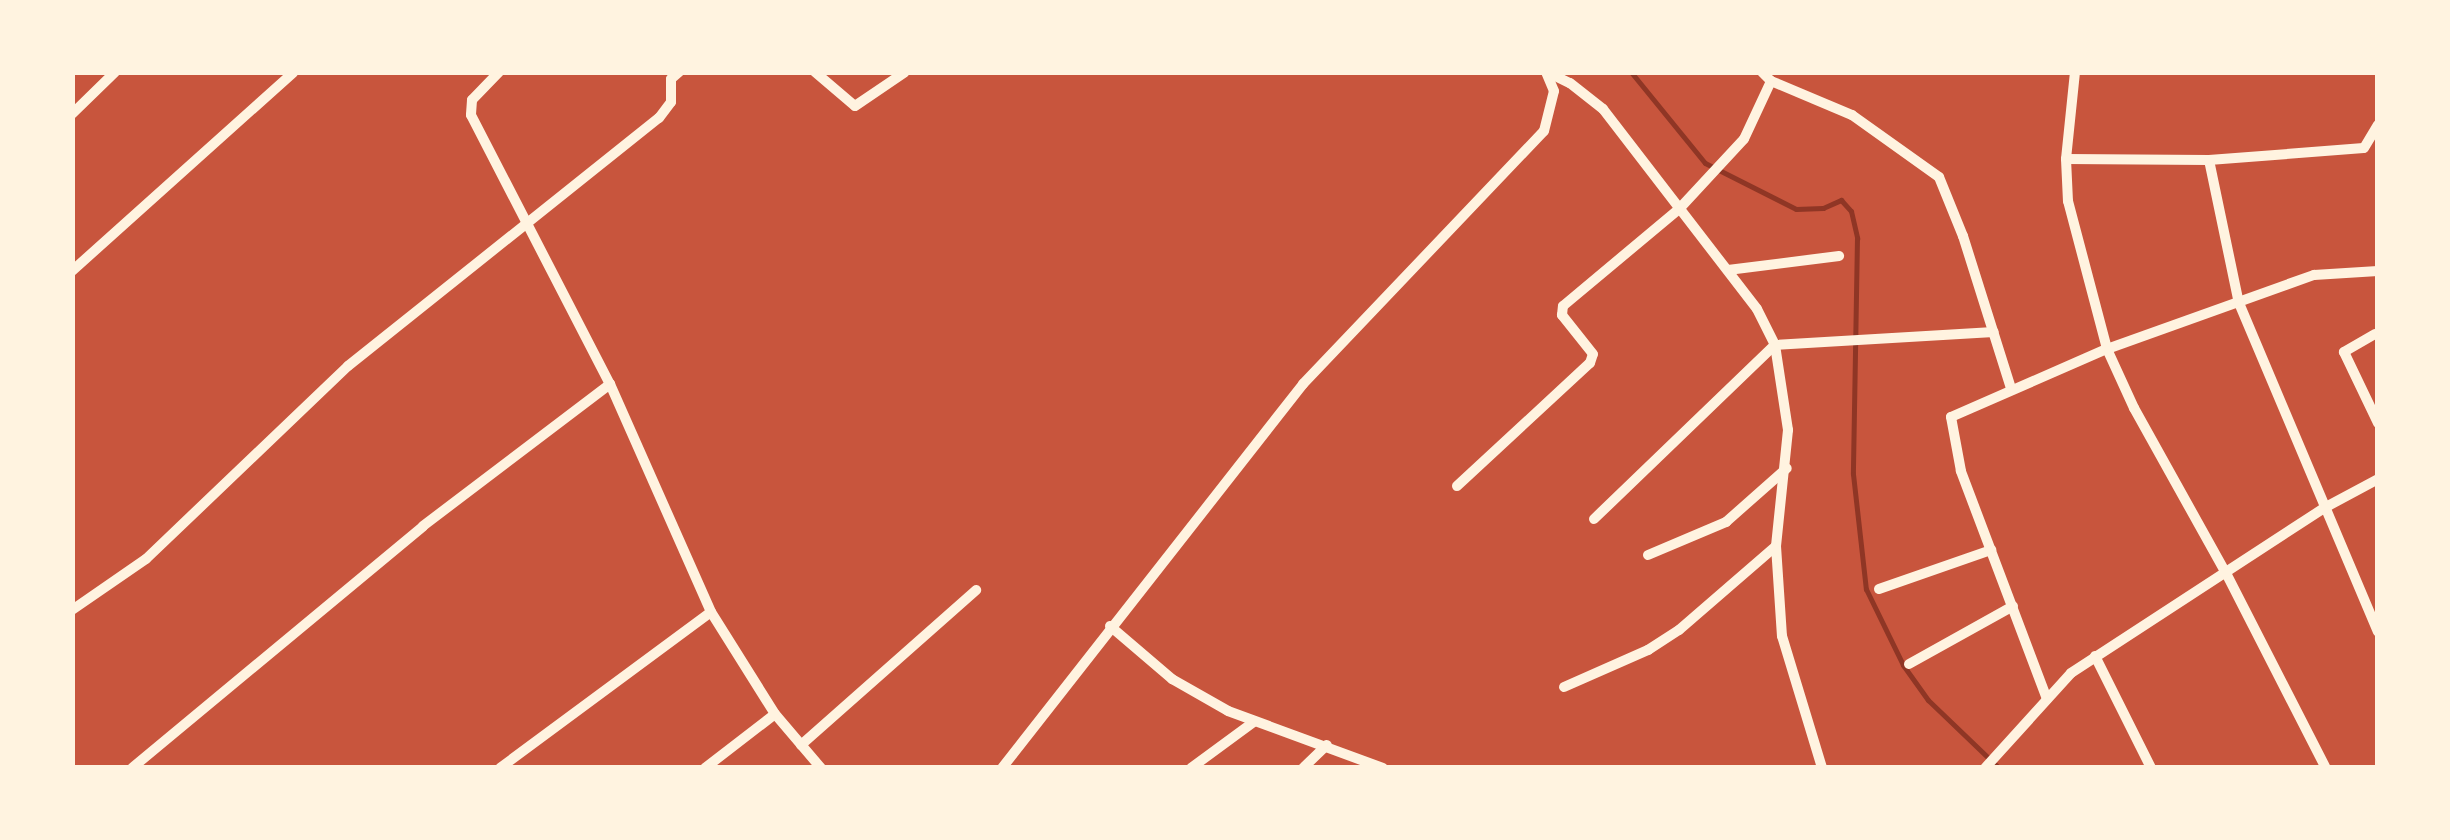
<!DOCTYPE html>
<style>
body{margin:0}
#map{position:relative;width:2450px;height:840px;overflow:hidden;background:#c8553d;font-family:"Space Grotesk",sans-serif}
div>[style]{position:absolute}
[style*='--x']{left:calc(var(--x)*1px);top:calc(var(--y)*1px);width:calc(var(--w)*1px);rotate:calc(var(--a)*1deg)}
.stream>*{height:5px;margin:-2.5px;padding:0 2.5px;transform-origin:2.5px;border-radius:2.5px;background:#8f3625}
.minor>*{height:10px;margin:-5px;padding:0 5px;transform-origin:5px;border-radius:5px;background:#fff3e0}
span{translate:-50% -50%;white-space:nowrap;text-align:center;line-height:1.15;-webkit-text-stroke:10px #fff3e0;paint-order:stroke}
.frame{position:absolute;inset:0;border:75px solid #fff3e0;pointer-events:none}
</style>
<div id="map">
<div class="stream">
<div style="--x:1631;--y:72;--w:117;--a:50.9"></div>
<div style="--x:1705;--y:163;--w:102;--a:26.8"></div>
<div style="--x:1796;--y:209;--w:27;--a:-2"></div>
<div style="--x:1823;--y:208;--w:20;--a:-24"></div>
<div style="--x:1841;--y:200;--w:15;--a:48"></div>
<div style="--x:1851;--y:211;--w:28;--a:77"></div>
<div style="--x:1857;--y:238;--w:236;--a:91"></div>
<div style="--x:1853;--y:474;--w:116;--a:83.6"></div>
<div style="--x:1866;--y:589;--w:85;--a:64"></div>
<div style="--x:1903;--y:665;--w:43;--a:54.5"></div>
<div style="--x:1928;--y:700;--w:98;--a:43.8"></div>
</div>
<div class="minor">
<div style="--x:499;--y:72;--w:39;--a:134"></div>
<div style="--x:472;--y:100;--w:15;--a:94"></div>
<div style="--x:471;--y:115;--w:303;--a:62.7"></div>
<div style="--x:610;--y:384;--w:249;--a:66.1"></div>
<div style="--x:711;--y:612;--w:120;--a:57.9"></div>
<div style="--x:775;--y:714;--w:71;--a:49.6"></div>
<div style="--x:815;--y:72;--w:52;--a:40.4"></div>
<div style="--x:855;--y:106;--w:60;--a:-34.2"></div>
<div style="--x:1547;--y:72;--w:25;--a:26"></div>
<div style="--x:1570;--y:83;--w:42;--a:38.2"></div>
<div style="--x:1603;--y:109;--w:252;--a:52.4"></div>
<div style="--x:1757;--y:309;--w:40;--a:63.4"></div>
<div style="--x:1775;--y:345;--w:86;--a:81.3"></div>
<div style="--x:1788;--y:430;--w:117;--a:95.9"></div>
<div style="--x:1776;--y:546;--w:90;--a:86.2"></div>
<div style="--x:1782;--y:636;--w:138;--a:73.1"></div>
<div style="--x:1762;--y:72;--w:13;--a:45"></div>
<div style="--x:1771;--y:81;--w:88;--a:22.8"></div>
<div style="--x:1852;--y:115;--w:107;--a:35.5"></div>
<div style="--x:1939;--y:177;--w:64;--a:67.9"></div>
<div style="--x:1963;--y:236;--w:159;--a:72.5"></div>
<div style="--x:2075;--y:72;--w:87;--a:95.9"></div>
<div style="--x:2066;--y:159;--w:42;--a:87.3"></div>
<div style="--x:2068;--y:201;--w:153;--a:75.2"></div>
<div style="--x:2107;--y:349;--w:65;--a:65.4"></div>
<div style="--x:2134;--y:408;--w:189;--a:60.9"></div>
<div style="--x:2226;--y:573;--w:219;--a:62.9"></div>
<div style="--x:72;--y:114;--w:60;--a:-44.3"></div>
<div style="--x:2066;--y:159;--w:143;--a:0.4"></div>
<div style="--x:2209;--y:160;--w:155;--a:-4.4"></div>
<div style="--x:2364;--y:148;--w:27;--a:-59"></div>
<div style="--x:2209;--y:160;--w:146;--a:78.2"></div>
<div style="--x:2239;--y:303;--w:357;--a:67.1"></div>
<div style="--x:1728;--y:270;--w:112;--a:-7.2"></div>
<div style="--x:72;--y:271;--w:297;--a:-41.9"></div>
<div style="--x:2375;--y:334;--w:36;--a:150"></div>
<div style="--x:2344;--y:352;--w:79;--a:64.4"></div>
<div style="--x:1457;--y:486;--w:181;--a:-42.8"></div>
<div style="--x:1590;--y:363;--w:9;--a:-72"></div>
<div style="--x:1593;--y:354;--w:50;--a:-128.5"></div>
<div style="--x:1562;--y:315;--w:9;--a:-84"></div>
<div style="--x:1563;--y:306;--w:153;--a:-39.9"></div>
<div style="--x:1680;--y:208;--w:94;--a:-47.2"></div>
<div style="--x:1744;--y:139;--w:64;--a:-65"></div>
<div style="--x:1594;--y:519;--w:251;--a:-43.9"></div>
<div style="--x:1775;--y:345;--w:219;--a:-3.4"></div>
<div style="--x:1648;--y:555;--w:85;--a:-22.9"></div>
<div style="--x:1726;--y:522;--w:81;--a:-41.5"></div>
<div style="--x:1879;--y:589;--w:119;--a:-19.2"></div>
<div style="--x:72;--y:610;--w:90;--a:-34.6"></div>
<div style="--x:146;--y:559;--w:279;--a:-43.7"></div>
<div style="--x:348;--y:366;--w:398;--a:-38.6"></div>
<div style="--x:659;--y:118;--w:20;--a:-53"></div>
<div style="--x:671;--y:102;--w:23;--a:-90"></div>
<div style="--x:671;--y:79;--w:11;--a:-41"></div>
<div style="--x:1110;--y:626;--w:82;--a:40.5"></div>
<div style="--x:1172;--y:679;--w:64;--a:29.7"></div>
<div style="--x:1228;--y:711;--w:165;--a:20.2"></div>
<div style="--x:2095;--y:656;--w:125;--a:63.4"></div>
<div style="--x:1909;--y:664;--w:119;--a:-29.1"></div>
<div style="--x:1564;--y:687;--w:92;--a:-23.8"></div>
<div style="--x:1648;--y:650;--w:37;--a:-33"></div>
<div style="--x:1679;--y:630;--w:128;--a:-40.9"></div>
<div style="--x:2047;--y:699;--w:244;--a:-110.7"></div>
<div style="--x:1961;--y:471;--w:55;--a:-100.5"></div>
<div style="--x:1951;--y:417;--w:170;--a:-23.6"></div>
<div style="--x:2107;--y:349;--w:220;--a:-19.7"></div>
<div style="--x:2314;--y:275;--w:64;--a:-3.6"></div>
<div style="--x:801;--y:745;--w:234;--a:-41.5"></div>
<div style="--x:132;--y:768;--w:378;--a:-39.7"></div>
<div style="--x:423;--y:526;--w:235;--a:-37.2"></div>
<div style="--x:500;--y:768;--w:262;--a:-36.5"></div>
<div style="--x:705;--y:768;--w:88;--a:-37.6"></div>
<div style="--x:1002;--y:768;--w:488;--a:-51.9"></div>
<div style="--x:1303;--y:384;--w:349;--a:-46.4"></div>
<div style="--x:1544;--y:131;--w:41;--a:-76"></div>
<div style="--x:1554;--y:91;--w:21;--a:-113"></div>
<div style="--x:1191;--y:768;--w:79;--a:-36.3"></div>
<div style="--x:1303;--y:768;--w:33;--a:-44"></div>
<div style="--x:1985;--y:768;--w:128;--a:-47.8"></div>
<div style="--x:2071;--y:673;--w:304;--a:-33.1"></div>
<div style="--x:2326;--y:507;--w:59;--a:-28.3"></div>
</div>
<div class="frame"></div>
</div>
